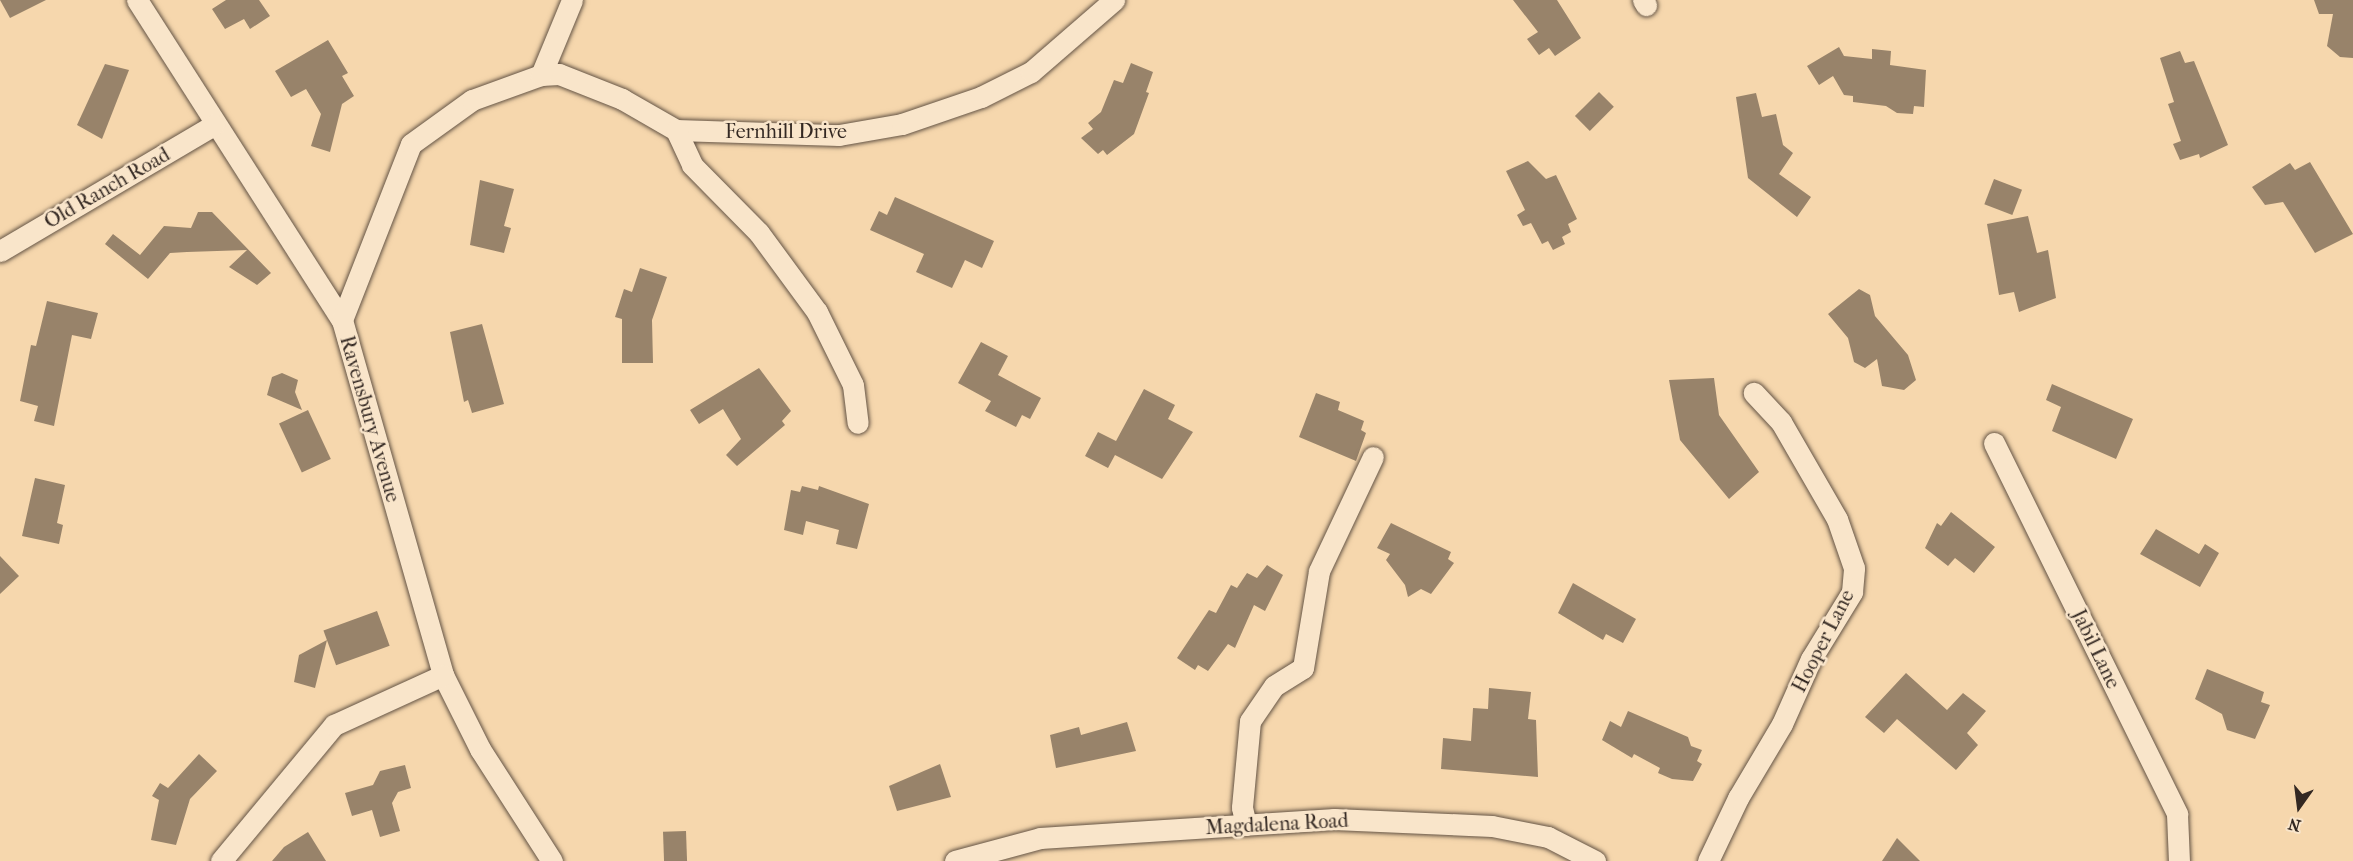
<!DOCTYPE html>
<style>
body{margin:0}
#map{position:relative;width:2353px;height:861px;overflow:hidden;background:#f6d7ad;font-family:"IM FELL French Canon",serif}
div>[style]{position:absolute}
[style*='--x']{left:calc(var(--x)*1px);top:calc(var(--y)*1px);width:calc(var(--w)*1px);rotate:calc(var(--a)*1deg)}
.building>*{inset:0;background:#98836a;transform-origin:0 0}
.roads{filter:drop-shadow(0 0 2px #645445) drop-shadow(0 0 2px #645445)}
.street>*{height:21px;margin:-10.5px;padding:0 10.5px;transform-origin:10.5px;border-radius:10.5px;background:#f9e5ca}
span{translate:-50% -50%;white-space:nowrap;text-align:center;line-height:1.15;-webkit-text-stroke:5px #f9e5ca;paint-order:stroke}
.street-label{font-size:20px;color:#332822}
.north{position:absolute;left:2269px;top:777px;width:60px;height:60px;-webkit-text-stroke:4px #f9e5ca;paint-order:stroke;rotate:194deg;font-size:16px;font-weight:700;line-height:24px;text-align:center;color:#332822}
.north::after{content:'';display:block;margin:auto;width:21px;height:27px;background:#332822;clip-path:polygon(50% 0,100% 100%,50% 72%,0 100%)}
</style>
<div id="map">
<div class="building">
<div style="clip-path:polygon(0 0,46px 0,10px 18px)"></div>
<div style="clip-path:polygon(226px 0,259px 0,270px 16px,250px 29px,244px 19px,225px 29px,212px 9px)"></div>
<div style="clip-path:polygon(1513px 0,1557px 0,1581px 38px,1555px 56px,1549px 48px,1539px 55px,1527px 39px,1538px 32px)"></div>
<div style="clip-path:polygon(2314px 0,2353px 0,2353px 58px,2340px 57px,2327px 46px,2333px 14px,2319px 14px)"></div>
<div style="clip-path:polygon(328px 40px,348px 73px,342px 76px,354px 96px,342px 104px,330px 152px,311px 146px,321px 114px,306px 89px,291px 97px,275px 71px)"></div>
<div style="clip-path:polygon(1839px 47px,1844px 56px,1872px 59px,1872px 49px,1891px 51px,1890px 65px,1926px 70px,1924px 107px,1914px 106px,1913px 114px,1897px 113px,1886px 106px,1853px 102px,1853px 96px,1844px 95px,1833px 76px,1819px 85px,1807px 66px)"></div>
<div style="clip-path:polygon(2180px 51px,2185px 63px,2194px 61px,2228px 145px,2200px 158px,2199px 154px,2180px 160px,2173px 144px,2181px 141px,2168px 104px,2174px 102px,2160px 58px)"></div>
<div style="clip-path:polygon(1131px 63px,1153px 72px,1146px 92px,1149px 93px,1134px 134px,1107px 155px,1103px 150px,1098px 154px,1081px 138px,1093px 129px,1088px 123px,1101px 112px,1114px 80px,1123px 83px)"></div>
<div style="clip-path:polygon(105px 64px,129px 70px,102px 139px,77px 125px)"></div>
<div style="left:1599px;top:92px;width:21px;height:34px;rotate:45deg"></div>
<div style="clip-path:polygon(1756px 93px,1762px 117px,1776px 114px,1783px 145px,1793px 153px,1779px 174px,1811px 197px,1797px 217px,1748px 178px,1736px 97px)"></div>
<div style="clip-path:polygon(1528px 161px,1546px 179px,1556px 175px,1577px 219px,1568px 224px,1571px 232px,1562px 237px,1565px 244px,1553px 250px,1548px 241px,1542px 244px,1531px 223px,1523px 226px,1517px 215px,1525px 210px,1506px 171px)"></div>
<div style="clip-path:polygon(2310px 162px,2353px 234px,2315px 253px,2283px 202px,2265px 205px,2252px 187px,2290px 163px,2295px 170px)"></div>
<div style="left:1994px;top:179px;width:30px;height:27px;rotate:21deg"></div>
<div style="clip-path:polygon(480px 180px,514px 189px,504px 226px,511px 228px,504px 253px,470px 245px)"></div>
<div style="clip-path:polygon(895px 197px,994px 241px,982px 268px,965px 260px,952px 288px,916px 272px,924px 254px,870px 230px,879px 211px,887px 215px)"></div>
<div style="clip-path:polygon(198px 212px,212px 212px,271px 273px,257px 285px,229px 267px,247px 250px,187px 252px,170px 253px,148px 279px,105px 244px,113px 234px,140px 255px,164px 226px,191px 228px)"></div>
<div style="clip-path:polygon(2028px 216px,2037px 253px,2048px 250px,2056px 298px,2019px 312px,2014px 292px,1999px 295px,1987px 224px)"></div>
<div style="clip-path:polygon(640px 268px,667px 277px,652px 320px,653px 363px,622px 363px,622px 319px,615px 317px,624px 289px,632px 292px)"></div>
<div style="clip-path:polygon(1859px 289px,1870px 295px,1875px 316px,1908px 355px,1916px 380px,1904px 390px,1882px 386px,1877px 359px,1865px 368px,1854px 362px,1848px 338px,1828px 314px)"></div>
<div style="clip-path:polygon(47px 301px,98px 313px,91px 339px,72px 335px,54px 426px,34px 421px,38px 406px,20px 401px,31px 345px,36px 346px)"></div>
<div style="clip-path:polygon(482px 324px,504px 404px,472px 413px,468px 400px,464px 402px,450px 332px)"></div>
<div style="clip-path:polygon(981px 342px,1008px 356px,998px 375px,1041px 398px,1030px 419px,1022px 415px,1016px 427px,985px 411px,991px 401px,958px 383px)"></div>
<div style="clip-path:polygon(759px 368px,791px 411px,782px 421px,785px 425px,737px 466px,726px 455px,741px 439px,723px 409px,699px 424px,690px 410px)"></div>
<div style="clip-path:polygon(282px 373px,298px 380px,295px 392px,302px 410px,267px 395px,272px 377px)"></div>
<div style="clip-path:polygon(1714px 378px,1719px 415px,1759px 472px,1729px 499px,1680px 440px,1669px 380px)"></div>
<div style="clip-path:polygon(2052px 384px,2133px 419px,2116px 459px,2052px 431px,2061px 407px,2046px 400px)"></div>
<div style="clip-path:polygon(1144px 389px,1175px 405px,1168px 419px,1193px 432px,1162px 479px,1115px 455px,1108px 468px,1085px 456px,1098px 432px,1116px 441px)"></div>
<div style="clip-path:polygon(1316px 393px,1340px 402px,1338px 410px,1364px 421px,1361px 430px,1366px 433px,1356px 461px,1299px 437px)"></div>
<div style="left:308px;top:410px;width:54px;height:32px;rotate:65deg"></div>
<div style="clip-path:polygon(35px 478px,65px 485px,57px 523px,63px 525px,59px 544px,22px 536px)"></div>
<div style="clip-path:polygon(802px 486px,818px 490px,819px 486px,869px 504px,857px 549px,836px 544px,839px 530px,806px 521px,803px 535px,784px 530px,791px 490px,800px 492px)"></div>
<div style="clip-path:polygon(1951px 512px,1995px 547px,1974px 573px,1955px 558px,1948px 566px,1925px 548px,1937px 523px,1941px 526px)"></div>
<div style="clip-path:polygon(1391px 523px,1451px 552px,1448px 559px,1454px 563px,1431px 594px,1421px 589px,1408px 597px,1405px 585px,1386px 560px,1390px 554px,1377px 548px)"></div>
<div style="clip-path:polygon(2156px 529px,2199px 554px,2205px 544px,2219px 553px,2200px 587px,2140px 554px)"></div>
<div style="clip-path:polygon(0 556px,19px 576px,0 594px)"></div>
<div style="clip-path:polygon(1267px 565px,1283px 575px,1265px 611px,1254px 605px,1235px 648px,1228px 644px,1208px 671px,1198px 665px,1195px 670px,1177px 658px,1209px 610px,1216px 613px,1231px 585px,1237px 588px,1247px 573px,1257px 578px)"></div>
<div style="clip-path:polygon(1573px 583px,1636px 619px,1623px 643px,1606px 634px,1603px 640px,1558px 613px)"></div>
<div style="left:377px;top:611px;width:37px;height:57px;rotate:70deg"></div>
<div style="clip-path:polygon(327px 640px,315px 688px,294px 682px,299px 655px)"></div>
<div style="clip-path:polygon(2207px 669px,2264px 692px,2261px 702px,2270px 705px,2255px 739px,2227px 730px,2222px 714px,2195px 699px)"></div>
<div style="clip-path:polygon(1906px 673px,1947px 710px,1963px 693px,1986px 711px,1967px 733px,1978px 745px,1956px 770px,1897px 719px,1884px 733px,1865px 717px)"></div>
<div style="clip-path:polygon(1489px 688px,1531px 692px,1528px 719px,1536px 720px,1538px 777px,1441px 769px,1443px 738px,1471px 741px,1473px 708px,1488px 709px)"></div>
<div style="clip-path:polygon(1628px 711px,1688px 737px,1691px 746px,1702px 750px,1697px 761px,1702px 764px,1693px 781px,1672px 779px,1658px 773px,1660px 768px,1634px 754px,1632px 758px,1602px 740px,1610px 721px,1621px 727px)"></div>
<div style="clip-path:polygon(1127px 722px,1136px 751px,1056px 768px,1050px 735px,1079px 727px,1081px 735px)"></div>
<div style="clip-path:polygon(199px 754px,217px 771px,190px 799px,176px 845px,151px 840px,159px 800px,152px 796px,160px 783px,168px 788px)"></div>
<div style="clip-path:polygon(940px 764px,951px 797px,897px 811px,889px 786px)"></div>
<div style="clip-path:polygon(405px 765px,411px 788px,398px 792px,392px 803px,400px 831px,380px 837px,372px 810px,352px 816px,345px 793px,373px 785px,380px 771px)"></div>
<div style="left:686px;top:831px;width:30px;height:23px;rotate:88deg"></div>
<div style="clip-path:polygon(308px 832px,326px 861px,272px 861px,284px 847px)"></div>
<div style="clip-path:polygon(1897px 838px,1920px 861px,1882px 861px)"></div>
</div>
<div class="roads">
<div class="street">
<div style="--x:137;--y:0;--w:380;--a:57.4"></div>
<div style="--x:342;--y:320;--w:369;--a:74.1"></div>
<div style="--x:443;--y:675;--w:83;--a:63.4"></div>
<div style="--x:480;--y:749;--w:133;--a:57.3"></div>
<div style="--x:1643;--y:0;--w:6;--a:59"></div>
<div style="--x:541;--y:75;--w:18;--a:-3"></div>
<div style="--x:559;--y:74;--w:68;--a:21.6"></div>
<div style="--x:622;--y:99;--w:62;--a:29.9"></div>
<div style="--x:676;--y:130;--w:163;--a:1.8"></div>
<div style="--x:839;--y:135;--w:64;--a:-9.9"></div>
<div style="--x:902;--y:124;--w:83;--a:-18.9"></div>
<div style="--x:981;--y:97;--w:56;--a:-26.6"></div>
<div style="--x:1031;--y:72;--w:110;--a:-40.9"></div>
<div style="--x:676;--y:130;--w:38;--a:65"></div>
<div style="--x:692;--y:165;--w:95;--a:45.4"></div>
<div style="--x:759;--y:233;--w:98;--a:53.7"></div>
<div style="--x:817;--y:312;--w:81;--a:63.7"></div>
<div style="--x:853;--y:385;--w:38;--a:83"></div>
<div style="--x:0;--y:251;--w:248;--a:-30.5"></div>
<div style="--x:342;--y:320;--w:189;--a:-68.6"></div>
<div style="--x:411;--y:144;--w:75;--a:-35.8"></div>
<div style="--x:472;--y:100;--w:73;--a:-19.9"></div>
<div style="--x:541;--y:75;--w:81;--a:-67.5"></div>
<div style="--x:1994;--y:443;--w:414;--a:63.7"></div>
<div style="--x:2177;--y:814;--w:47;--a:87.6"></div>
<div style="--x:1246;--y:825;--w:18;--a:-103"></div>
<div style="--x:1242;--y:807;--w:86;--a:-84.7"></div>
<div style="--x:1250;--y:721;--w:42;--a:-55.6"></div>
<div style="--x:1274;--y:686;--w:34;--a:-32"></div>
<div style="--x:1303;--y:668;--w:98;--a:-80.6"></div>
<div style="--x:1319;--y:571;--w:126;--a:-64.7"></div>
<div style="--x:221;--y:861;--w:177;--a:-50.3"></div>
<div style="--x:334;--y:725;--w:120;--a:-24.6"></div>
<div style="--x:955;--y:861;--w:88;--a:-15.1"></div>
<div style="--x:1040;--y:838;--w:295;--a:-3.7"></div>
<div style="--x:1334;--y:819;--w:158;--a:2.5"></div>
<div style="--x:1492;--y:826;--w:57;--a:11.1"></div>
<div style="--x:1548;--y:837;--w:53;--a:27.1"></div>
<div style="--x:1708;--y:861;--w:70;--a:-64.5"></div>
<div style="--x:1738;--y:798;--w:86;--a:-59.3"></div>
<div style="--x:1782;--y:724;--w:71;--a:-66"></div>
<div style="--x:1811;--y:659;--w:79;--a:-58.5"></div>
<div style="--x:1852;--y:592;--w:24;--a:-85"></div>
<div style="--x:1854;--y:568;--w:52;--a:-109.1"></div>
<div style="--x:1837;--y:519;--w:112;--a:-120"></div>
<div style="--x:1781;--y:422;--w:40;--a:-133"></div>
</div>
</div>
<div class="street-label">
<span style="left:786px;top:131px">Fernhill Drive</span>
<span style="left:107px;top:188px;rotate:-30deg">Old Ranch Road</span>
<span style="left:370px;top:419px;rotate:74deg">Ravensbury Avenue</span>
<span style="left:1823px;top:641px;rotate:-63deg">Hooper Lane</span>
<span style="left:2096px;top:649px;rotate:64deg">Jabil Lane</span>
<span style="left:1277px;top:824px;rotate:-3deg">Magdalena Road</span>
</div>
<div class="north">N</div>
</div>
